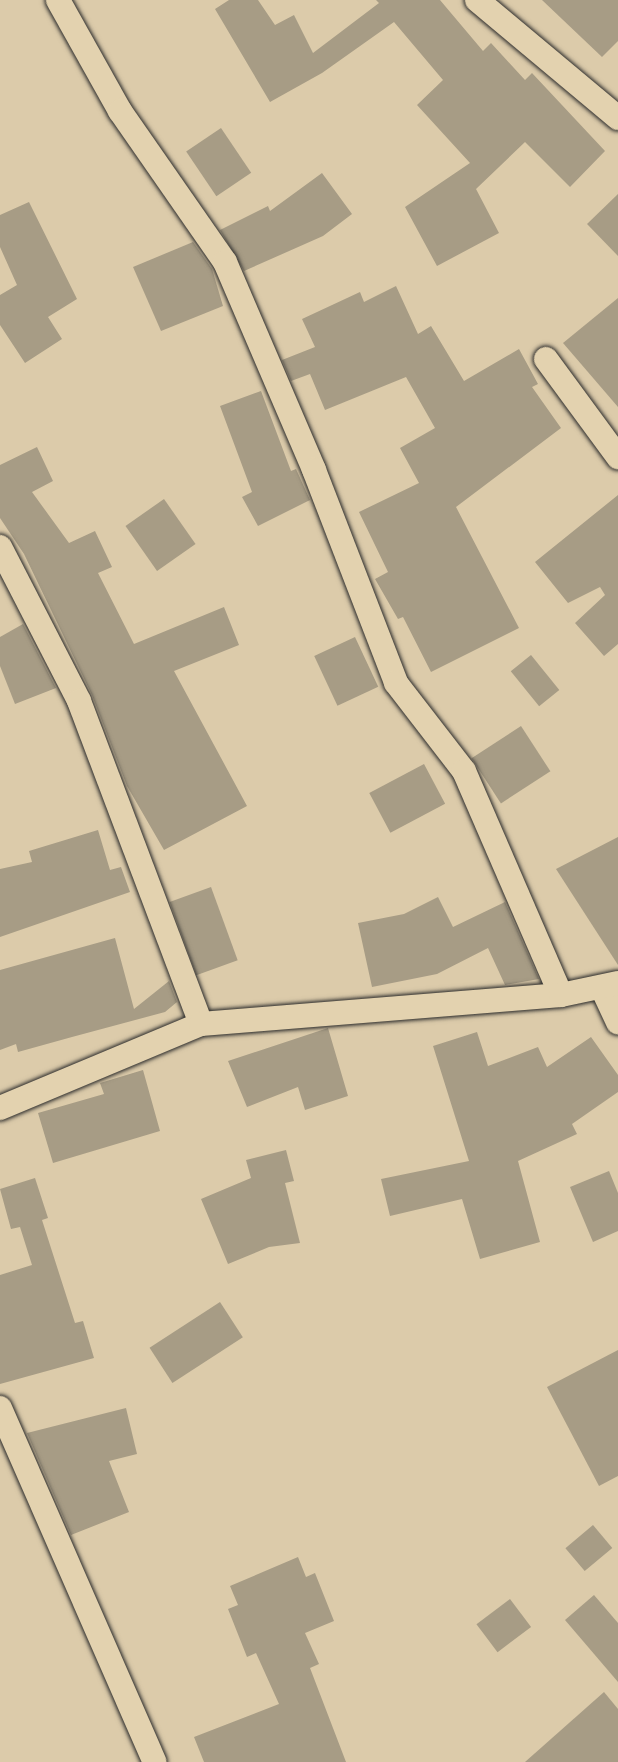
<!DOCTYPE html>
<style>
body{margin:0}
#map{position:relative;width:618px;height:1762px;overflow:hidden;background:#dccbaa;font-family:Sriracha,sans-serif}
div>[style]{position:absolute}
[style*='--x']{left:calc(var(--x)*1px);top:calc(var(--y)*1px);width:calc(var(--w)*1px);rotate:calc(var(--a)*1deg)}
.building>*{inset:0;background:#a79c85;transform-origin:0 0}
.roads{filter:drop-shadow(0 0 2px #2b2b2b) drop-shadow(0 0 2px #2b2b2b)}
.street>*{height:24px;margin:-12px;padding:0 12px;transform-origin:12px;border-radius:12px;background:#e3d2af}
span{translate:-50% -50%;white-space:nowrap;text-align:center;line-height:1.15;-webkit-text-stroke:4.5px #e3d2af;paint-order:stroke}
</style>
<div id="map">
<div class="building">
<div style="clip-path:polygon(229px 0,258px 0,275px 25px,294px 15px,313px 53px,379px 3px,376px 0,440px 0,483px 51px,491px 43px,525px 80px,532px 73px,605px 151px,570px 187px,525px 142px,476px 189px,499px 233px,437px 266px,405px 207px,470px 163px,417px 105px,443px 80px,394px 22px,322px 73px,270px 102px,215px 9px)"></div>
<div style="clip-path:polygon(542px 0,618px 0,618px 41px,602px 57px)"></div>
<div style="left:221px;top:128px;width:54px;height:42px;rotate:56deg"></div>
<div style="clip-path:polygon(322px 173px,352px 214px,323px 236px,244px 271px,220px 230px,268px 206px,270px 211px)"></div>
<div style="clip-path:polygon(618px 194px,618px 256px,587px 224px)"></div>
<div style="clip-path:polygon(29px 202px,77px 299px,48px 317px,62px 339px,25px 363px,0 325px,0 295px,17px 285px,0 247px,0 215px)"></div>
<div style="clip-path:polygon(193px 242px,212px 269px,223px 306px,161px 331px,133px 267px)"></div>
<div style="clip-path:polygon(396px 286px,418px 334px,431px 326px,464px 381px,519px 349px,538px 384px,532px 387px,561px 428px,456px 507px,519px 628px,431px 672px,403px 617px,398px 619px,375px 579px,388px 572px,359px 512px,419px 483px,400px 448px,435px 428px,406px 377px,325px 410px,310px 374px,291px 381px,282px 360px,315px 347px,302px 319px,360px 292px,364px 302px)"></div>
<div style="clip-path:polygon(618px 298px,618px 407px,563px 343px)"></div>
<div style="clip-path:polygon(261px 391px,291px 471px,296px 469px,310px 500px,258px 526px,242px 497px,252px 492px,220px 406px)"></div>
<div style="clip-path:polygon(37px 447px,53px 481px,32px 492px,69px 543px,95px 531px,112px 567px,98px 573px,134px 644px,224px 607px,239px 645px,174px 671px,247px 806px,164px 850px,127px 786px,92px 695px,24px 554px,0 518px,0 465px)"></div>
<div style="clip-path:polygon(618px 495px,618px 644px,604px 656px,575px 623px,605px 595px,600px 587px,568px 603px,535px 562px)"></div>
<div style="left:164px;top:499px;width:55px;height:47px;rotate:55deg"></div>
<div style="clip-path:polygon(23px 624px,56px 688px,15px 704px,0 666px,0 637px)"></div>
<div style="left:355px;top:637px;width:55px;height:45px;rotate:65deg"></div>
<div style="left:531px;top:655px;width:45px;height:26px;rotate:51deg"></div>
<div style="left:521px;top:726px;width:54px;height:59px;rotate:57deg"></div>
<div style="left:424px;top:764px;width:45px;height:62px;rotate:62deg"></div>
<div style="clip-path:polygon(98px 830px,110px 870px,121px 867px,130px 892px,0 937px,0 869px,32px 862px,29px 851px)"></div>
<div style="clip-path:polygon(618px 837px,618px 965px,556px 869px)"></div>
<div style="left:211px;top:887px;width:78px;height:44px;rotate:70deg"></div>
<div style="clip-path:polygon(438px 897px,453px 927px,505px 902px,539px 979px,505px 985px,488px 948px,437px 974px,372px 987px,358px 923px,404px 914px)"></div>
<div style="clip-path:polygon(115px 938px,134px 1009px,169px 981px,177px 1002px,165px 1012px,72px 1037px,18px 1052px,16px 1044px,0 1050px,0 970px)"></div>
<div style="clip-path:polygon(328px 1028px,348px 1096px,305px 1110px,298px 1087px,247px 1107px,228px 1061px)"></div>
<div style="clip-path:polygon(477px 1032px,488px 1066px,538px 1047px,547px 1067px,591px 1037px,618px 1075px,618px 1092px,572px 1124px,577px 1134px,518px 1161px,540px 1242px,480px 1259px,462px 1199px,390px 1216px,381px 1179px,469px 1161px,433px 1046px)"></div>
<div style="clip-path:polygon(143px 1070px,160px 1131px,53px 1163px,38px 1113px,104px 1094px,100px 1083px)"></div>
<div style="clip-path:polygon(286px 1150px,294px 1181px,285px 1183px,300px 1243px,269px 1247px,228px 1264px,201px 1199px,251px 1178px,246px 1160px)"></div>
<div style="clip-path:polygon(609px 1171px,618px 1193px,618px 1231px,593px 1242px,570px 1187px)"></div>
<div style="clip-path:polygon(35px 1178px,48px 1218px,42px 1220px,75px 1323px,83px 1321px,94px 1358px,0 1384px,0 1275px,32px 1265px,20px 1227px,11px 1229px,0 1189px)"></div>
<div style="left:220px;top:1302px;width:42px;height:84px;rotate:57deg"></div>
<div style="clip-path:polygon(618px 1350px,618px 1476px,599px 1486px,547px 1387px)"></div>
<div style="clip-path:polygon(126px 1408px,137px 1454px,109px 1461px,129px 1512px,71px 1535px,27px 1433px)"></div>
<div style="left:593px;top:1525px;width:30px;height:36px;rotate:50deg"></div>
<div style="clip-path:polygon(298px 1557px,306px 1577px,315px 1573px,334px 1621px,305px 1633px,319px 1664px,310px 1668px,346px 1762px,204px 1762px,194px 1737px,279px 1704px,256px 1653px,247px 1657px,228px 1609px,238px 1605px,230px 1586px)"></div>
<div style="clip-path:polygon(594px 1595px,618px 1623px,618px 1682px,565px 1620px)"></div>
<div style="left:510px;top:1599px;width:35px;height:42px;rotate:53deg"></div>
<div style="clip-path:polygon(604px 1692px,618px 1709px,618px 1762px,525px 1762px)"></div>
</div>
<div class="roads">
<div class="street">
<div style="--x:58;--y:0;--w:127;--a:60.8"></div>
<div style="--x:120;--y:111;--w:184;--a:55.2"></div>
<div style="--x:225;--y:262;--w:226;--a:66.8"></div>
<div style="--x:314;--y:470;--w:228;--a:68.9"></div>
<div style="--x:396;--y:683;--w:111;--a:52.3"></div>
<div style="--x:464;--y:771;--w:244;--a:66.6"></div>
<div style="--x:477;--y:0;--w:184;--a:39.9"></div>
<div style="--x:546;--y:359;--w:122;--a:53.7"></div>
<div style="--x:0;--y:547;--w:173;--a:62.8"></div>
<div style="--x:79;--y:701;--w:345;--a:69.3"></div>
<div style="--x:602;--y:988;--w:38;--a:65"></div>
<div style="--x:0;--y:1108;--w:218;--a:-22.7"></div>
<div style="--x:201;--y:1024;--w:361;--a:-4.6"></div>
<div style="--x:561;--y:995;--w:58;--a:-11.9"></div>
<div style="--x:0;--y:1408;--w:386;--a:66.4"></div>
</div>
</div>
</div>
